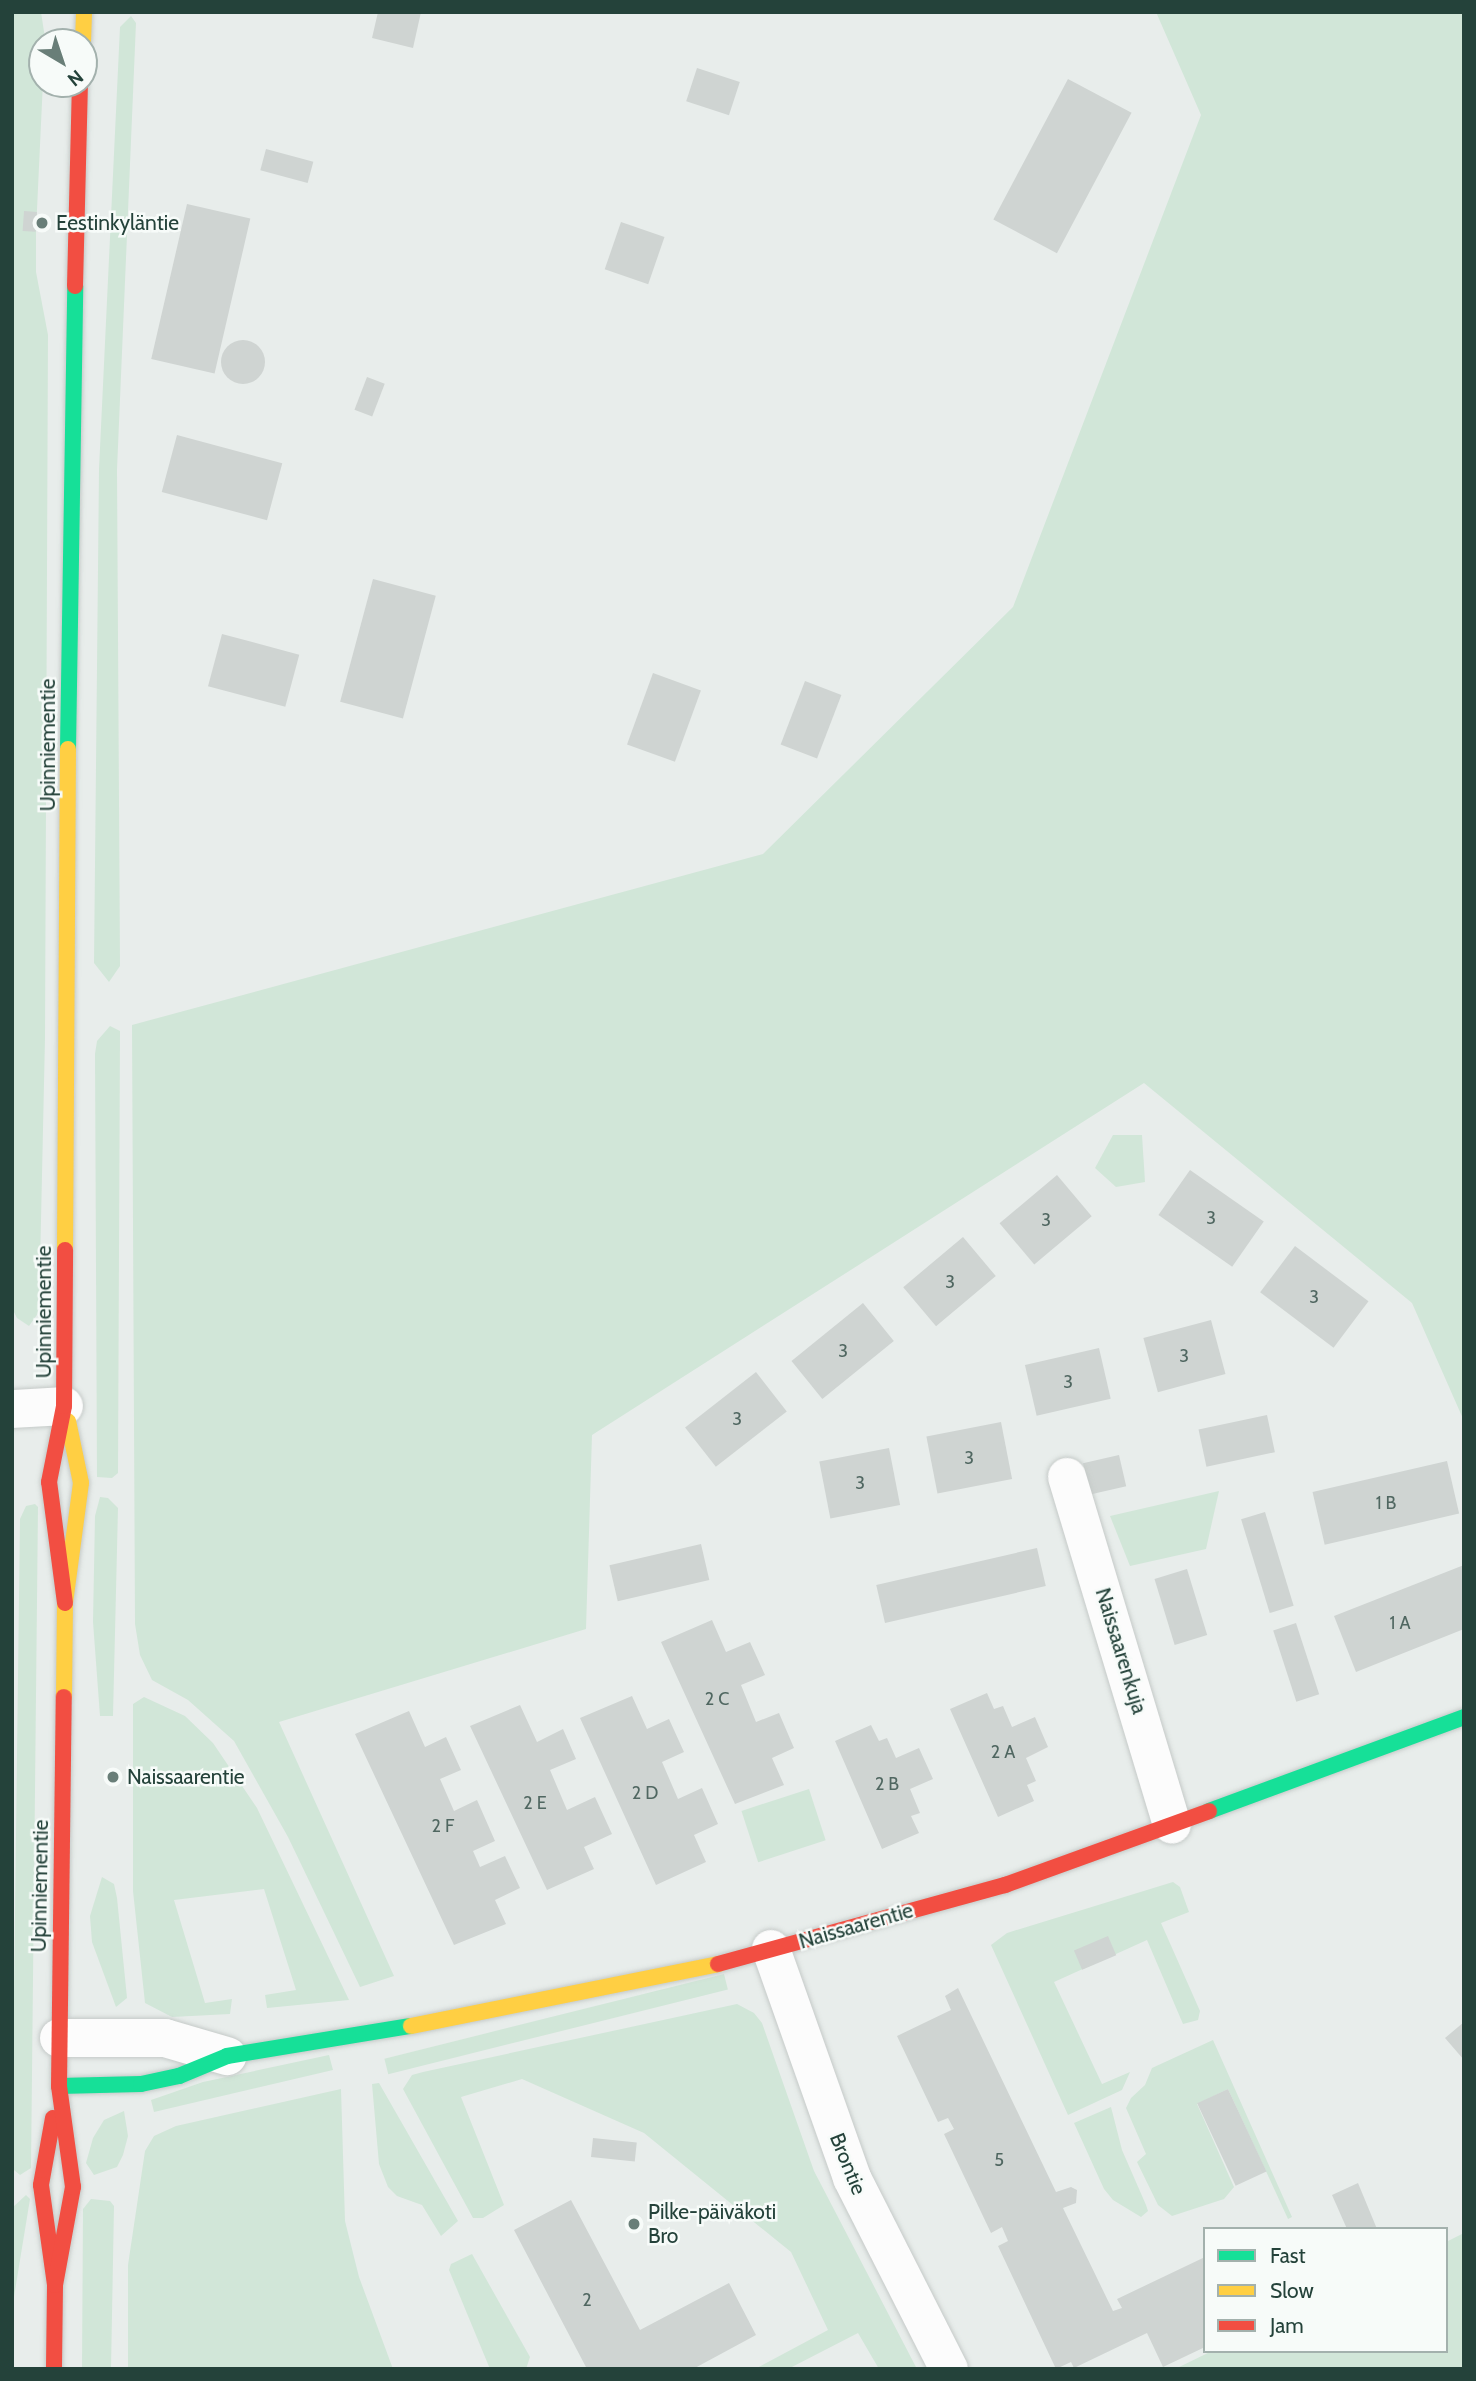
<!DOCTYPE html>
<meta charset="utf-8">
<style>
body{margin:0}
#map{position:relative;width:1476px;height:2381px;overflow:hidden;background:#e8edeb;font-family:Cabin,sans-serif}
div>[style]{position:absolute}
[style*='--x']{left:calc(var(--x)*1px);top:calc(var(--y)*1px);width:calc(var(--w)*1px);rotate:calc(var(--a)*1deg)}
.green>*{inset:0;background:#d1e6d8;transform-origin:0 0}
.building>*{inset:0;background:#cfd4d2;transform-origin:0 0}
.round{border-radius:50%}
.roads{filter:drop-shadow(0 0 2px #c5cac8) drop-shadow(0 0 2px #c5cac8)}
.street>*{height:38px;margin:-19px;padding:0 19px;transform-origin:19px;border-radius:19px;background:#fcfcfc}
.fast>*{height:16px;margin:-8px;padding:0 8px;transform-origin:8px;border-radius:8px;background:#16e098}
.slow>*{height:16px;margin:-8px;padding:0 8px;transform-origin:8px;border-radius:8px;background:#ffcf43}
.jam>*{height:16px;margin:-8px;padding:0 8px;transform-origin:8px;border-radius:8px;background:#f24e42}
.dots>*{width:19px;height:19px;translate:-50% -50%;box-sizing:border-box;border:4px solid #f7fbf9;border-radius:50%}
span{translate:-50% -50%;white-space:nowrap;text-align:center;line-height:1.15;-webkit-text-stroke:5px #f7fbf9;paint-order:stroke}
.number-label{font-size:18px;color:#506761}
.number-label span{-webkit-text-stroke-width:0}
.poi-label{font-size:21px;color:#24423a}
.left{translate:0 -50%;text-align:left}
.street-label{font-size:21px;color:#24423a}
.frame{position:absolute;inset:0;border:14px solid #24423a;pointer-events:none}
.legend{position:absolute;left:1203px;top:2227px;width:245px;height:126px;box-sizing:border-box;background:#f7fbf9;border:2px solid #a3b1ad;margin:0;padding:9px 12px;list-style:none;font-size:21px;color:#24423a}
.legend li{display:flex;align-items:center;gap:14px;height:35px}
.legend b{width:35px;border:2px solid #a3b1ad}
.north{position:absolute;left:28px;top:28px;width:70px;height:70px;box-sizing:border-box;background:#f7fbf9;border:2px solid #a3b1ad;border-radius:50%;rotate:141deg;font-size:19px;font-weight:700;line-height:28px;text-align:center;color:#24423a}
.north::after{content:'';display:block;margin:auto;width:24px;height:32px;background:#697e78;clip-path:polygon(50% 0,100% 100%,50% 72%,0 100%)}
</style>
<div id="map">
<div class="green">
<div style="clip-path:polygon(12px 12px,41px 12px,45px 38px,36px 231px,36px 272px,48px 335px,45px 1038px,39px 1312px,29px 1326px,17px 1318px,12px 1308px)"></div>
<div style="clip-path:polygon(1156px 12px,1464px 12px,1464px 1421px,1412px 1303px,1144px 1083px,592px 1435px,586px 1629px,279px 1722px,394px 1976px,360px 1987px,288px 1837px,234px 1741px,188px 1700px,152px 1680px,140px 1655px,135px 1624px,132px 1025px,763px 854px,1013px 607px,1201px 115px)"></div>
<div style="clip-path:polygon(131px 16px,136px 23px,117px 470px,120px 966px,109px 982px,94px 963px,99px 469px,120px 27px)"></div>
<div style="clip-path:polygon(110px 1026px,120px 1031px,118px 1473px,112px 1478px,97px 1477px,95px 1054px,97px 1041px)"></div>
<div style="clip-path:polygon(1113px 1135px,1142px 1135px,1145px 1182px,1116px 1187px,1095px 1168px)"></div>
<div style="clip-path:polygon(1219px 1491px,1206px 1549px,1130px 1566px,1110px 1516px)"></div>
<div style="clip-path:polygon(100px 1497px,108px 1498px,118px 1508px,113px 1716px,100px 1716px,93px 1622px,95px 1516px)"></div>
<div style="clip-path:polygon(35px 1504px,38px 1507px,31px 2168px,20px 2175px,14px 2170px,12px 2152px,20px 1519px,26px 1506px)"></div>
<div style="clip-path:polygon(144px 1697px,185px 1716px,213px 1743px,257px 1808px,349px 2000px,267px 2008px,265px 1995px,296px 1990px,264px 1889px,174px 1900px,205px 2003px,232px 1999px,230px 2014px,172px 2017px,145px 2003px,133px 1891px,133px 1704px)"></div>
<div style="left:809px;top:1789px;width:54px;height:71px;rotate:72deg"></div>
<div style="clip-path:polygon(102px 1877px,114px 1884px,117px 1898px,127px 1998px,116px 2007px,92px 1942px,90px 1916px)"></div>
<div style="clip-path:polygon(1173px 1882px,1180px 1887px,1189px 1912px,1161px 1923px,1200px 2011px,1198px 2020px,1183px 2024px,1147px 1940px,1054px 1982px,1102px 2084px,1130px 2072px,1122px 2090px,1068px 2115px,991px 1945px,1007px 1933px)"></div>
<div style="left:724px;top:1974px;width:16px;height:350px;rotate:76deg"></div>
<div style="clip-path:polygon(737px 2004px,754px 2013px,762px 2023px,814px 2171px,917px 2369px,879px 2369px,858px 2333px,788px 2369px,755px 2369px,828px 2330px,791px 2252px,644px 2133px,522px 2079px,461px 2097px,504px 2205px,483px 2218px,473px 2218px,403px 2089px,412px 2075px,423px 2072px)"></div>
<div style="clip-path:polygon(1213px 2040px,1292px 2217px,1288px 2219px,1228px 2089px,1197px 2104px,1234px 2187px,1224px 2199px,1172px 2216px,1158px 2205px,1137px 2162px,1146px 2154px,1126px 2108px,1131px 2098px,1145px 2085px,1152px 2068px)"></div>
<div style="clip-path:polygon(329px 2055px,333px 2070px,154px 2112px,151px 2100px,203px 2082px)"></div>
<div style="clip-path:polygon(379px 2083px,458px 2221px,441px 2236px,422px 2205px,397px 2196px,388px 2187px,379px 2164px,372px 2084px)"></div>
<div style="clip-path:polygon(341px 2089px,345px 2221px,359px 2277px,393px 2369px,128px 2369px,128px 2265px,145px 2151px,154px 2136px,176px 2126px)"></div>
<div style="clip-path:polygon(1111px 2107px,1122px 2150px,1146px 2205px,1148px 2211px,1141px 2217px,1113px 2200px,1104px 2189px,1074px 2123px)"></div>
<div style="clip-path:polygon(124px 2111px,128px 2136px,123px 2155px,117px 2167px,94px 2175px,86px 2163px,93px 2138px,104px 2120px)"></div>
<div style="clip-path:polygon(26px 2195px,30px 2199px,12px 2309px,12px 2208px)"></div>
<div style="clip-path:polygon(91px 2199px,110px 2201px,114px 2206px,111px 2369px,82px 2369px,83px 2209px)"></div>
<div style="clip-path:polygon(1464px 2233px,1464px 2369px,1175px 2369px,1212px 2351px,1446px 2351px,1446px 2242px)"></div>
<div style="clip-path:polygon(472px 2254px,530px 2357px,526px 2369px,490px 2369px,449px 2270px,451px 2264px)"></div>
</div>
<div class="building">
<div style="clip-path:polygon(378px 12px,421px 12px,413px 48px,372px 38px)"></div>
<div style="left:697px;top:68px;width:45px;height:35px;rotate:18deg"></div>
<div style="left:1068px;top:79px;width:72px;height:159px;rotate:28deg"></div>
<div style="left:266px;top:149px;width:49px;height:22px;rotate:15deg"></div>
<div style="left:187px;top:204px;width:65px;height:159px;rotate:13deg"></div>
<div style="left:24px;top:211px;width:13px;height:20px;rotate:4deg"></div>
<div style="left:621px;top:222px;width:46px;height:50px;rotate:19deg"></div>
<div class="round" style="left:221px;top:340px;width:44px;height:44px"></div>
<div style="left:367px;top:377px;width:19px;height:35px;rotate:21deg"></div>
<div style="left:177px;top:435px;width:109px;height:59px;rotate:15deg"></div>
<div style="left:373px;top:579px;width:65px;height:127px;rotate:15deg"></div>
<div style="left:222px;top:634px;width:80px;height:54px;rotate:15deg"></div>
<div style="left:653px;top:673px;width:51px;height:76px;rotate:20deg"></div>
<div style="left:805px;top:681px;width:39px;height:68px;rotate:21deg"></div>
<div style="left:1190px;top:1170px;width:90px;height:55px;rotate:35deg"></div>
<div style="left:1057px;top:1175px;width:54px;height:75px;rotate:50deg"></div>
<div style="left:963px;top:1237px;width:51px;height:78px;rotate:50deg"></div>
<div style="left:1295px;top:1246px;width:92px;height:58px;rotate:37deg"></div>
<div style="left:863px;top:1303px;width:49px;height:92px;rotate:51deg"></div>
<div style="left:1211px;top:1320px;width:56px;height:70px;rotate:75deg"></div>
<div style="left:1099px;top:1348px;width:52px;height:76px;rotate:77deg"></div>
<div style="left:756px;top:1372px;width:50px;height:90px;rotate:52deg"></div>
<div style="left:1267px;top:1415px;width:38px;height:70px;rotate:78deg"></div>
<div style="left:1001px;top:1422px;width:58px;height:76px;rotate:79deg"></div>
<div style="left:889px;top:1448px;width:58px;height:71px;rotate:79deg"></div>
<div style="left:1119px;top:1455px;width:32px;height:37px;rotate:77deg"></div>
<div style="left:1447px;top:1461px;width:54px;height:138px;rotate:77deg"></div>
<div style="left:1265px;top:1512px;width:98px;height:25px;rotate:73deg"></div>
<div style="left:701px;top:1544px;width:37px;height:94px;rotate:77deg"></div>
<div style="left:1037px;top:1548px;width:39px;height:165px;rotate:77deg"></div>
<div style="clip-path:polygon(1464px 1565px,1464px 1629px,1356px 1672px,1334px 1616px)"></div>
<div style="left:1187px;top:1569px;width:69px;height:34px;rotate:73deg"></div>
<div style="clip-path:polygon(712px 1620px,726px 1652px,750px 1642px,765px 1675px,741px 1685px,756px 1722px,779px 1713px,794px 1748px,772px 1758px,784px 1785px,735px 1804px,661px 1642px)"></div>
<div style="left:1296px;top:1623px;width:75px;height:24px;rotate:72deg"></div>
<div style="clip-path:polygon(987px 1693px,994px 1709px,1003px 1706px,1012px 1727px,1035px 1717px,1048px 1747px,1026px 1758px,1036px 1781px,1027px 1785px,1034px 1801px,998px 1817px,950px 1709px)"></div>
<div style="clip-path:polygon(632px 1696px,647px 1729px,669px 1719px,684px 1752px,662px 1762px,678px 1799px,702px 1788px,718px 1824px,694px 1835px,706px 1862px,656px 1885px,580px 1718px)"></div>
<div style="clip-path:polygon(520px 1705px,537px 1742px,563px 1729px,576px 1759px,550px 1770px,567px 1810px,595px 1797px,612px 1834px,584px 1847px,594px 1869px,547px 1890px,470px 1726px)"></div>
<div style="clip-path:polygon(409px 1711px,425px 1747px,446px 1737px,461px 1770px,440px 1779px,454px 1811px,477px 1800px,495px 1841px,473px 1851px,480px 1867px,505px 1856px,520px 1888px,495px 1900px,506px 1924px,454px 1945px,355px 1734px)"></div>
<div style="clip-path:polygon(871px 1725px,879px 1741px,887px 1738px,896px 1758px,919px 1748px,933px 1779px,910px 1789px,920px 1813px,911px 1816px,919px 1833px,882px 1849px,835px 1741px)"></div>
<div style="left:1108px;top:1936px;width:21px;height:37px;rotate:67deg"></div>
<div style="clip-path:polygon(958px 1988px,1056px 2192px,1071px 2187px,1077px 2190px,1076px 2203px,1063px 2208px,1113px 2311px,1122px 2308px,1117px 2299px,1205px 2257px,1205px 2347px,1163px 2367px,1147px 2333px,1074px 2368px,1071px 2362px,1056px 2369px,998px 2246px,1008px 2241px,1002px 2227px,991px 2233px,944px 2134px,954px 2129px,948px 2118px,938px 2122px,897px 2036px,951px 2010px,945px 1996px)"></div>
<div style="clip-path:polygon(1464px 2022px,1464px 2060px,1445px 2038px)"></div>
<div style="left:1228px;top:2089px;width:91px;height:34px;rotate:65deg"></div>
<div style="left:593px;top:2138px;width:44px;height:19px;rotate:6deg"></div>
<div style="clip-path:polygon(1358px 2183px,1377px 2229px,1347px 2229px,1332px 2195px)"></div>
<div style="clip-path:polygon(571px 2200px,640px 2330px,729px 2283px,756px 2335px,693px 2369px,587px 2369px,514px 2230px)"></div>
</div>
<div class="roads">
<div class="street">
<div style="--x:12;--y:1409;--w:52;--a:-3.3"></div>
<div style="--x:1067;--y:1477;--w:363;--a:73.2"></div>
<div style="--x:771;--y:1949;--w:243;--a:70.5"></div>
<div style="--x:852;--y:2178;--w:214;--a:63.1"></div>
<div style="--x:59;--y:2038;--w:106;--a:0"></div>
<div style="--x:165;--y:2038;--w:65;--a:16.2"></div>
</div>
<div class="fast">
<div style="--x:68;--y:749;--w:463;--a:-89.1"></div>
<div style="--x:1209;--y:1811;--w:272;--a:-20.2"></div>
<div style="--x:59;--y:2086;--w:82;--a:-1.4"></div>
<div style="--x:141;--y:2084;--w:39;--a:-12"></div>
<div style="--x:179;--y:2076;--w:52;--a:-22.6"></div>
<div style="--x:227;--y:2056;--w:186;--a:-9.3"></div>
</div>
<div class="slow">
<div style="--x:83;--y:42;--w:30;--a:-88"></div>
<div style="--x:65;--y:1250;--w:501;--a:-89.66"></div>
<div style="--x:64;--y:1697;--w:94;--a:-89.4"></div>
<div style="--x:65;--y:1603;--w:121;--a:-82.4"></div>
<div style="--x:81;--y:1483;--w:63;--a:-101.8"></div>
<div style="--x:411;--y:2026;--w:313;--a:-11.4"></div>
</div>
<div class="jam">
<div style="--x:75;--y:286;--w:202;--a:-88.6"></div>
<div style="--x:65;--y:1603;--w:122;--a:-97.5"></div>
<div style="--x:49;--y:1482;--w:77;--a:-78.8"></div>
<div style="--x:64;--y:1406;--w:156;--a:-89.6"></div>
<div style="--x:718;--y:1964;--w:298;--a:-15.4"></div>
<div style="--x:1005;--y:1885;--w:217;--a:-19.9"></div>
<div style="--x:53;--y:2118;--w:68;--a:100.2"></div>
<div style="--x:41;--y:2185;--w:101;--a:82"></div>
<div style="--x:55;--y:2285;--w:84;--a:90.7"></div>
<div style="--x:55;--y:2285;--w:100;--a:-79.6"></div>
<div style="--x:73;--y:2187;--w:102;--a:-97.9"></div>
<div style="--x:59;--y:2086;--w:389;--a:-89.3"></div>
</div>
</div>
<div class="dots">
<div style="left:42px;top:223px;background:#697e78"></div>
<div style="left:113px;top:1777px;background:#697e78"></div>
<div style="left:634px;top:2224px;background:#697e78"></div>
</div>
<div class="number-label">
<span style="left:1211px;top:1218px">3</span>
<span style="left:1046px;top:1220px">3</span>
<span style="left:950px;top:1282px">3</span>
<span style="left:1314px;top:1297px">3</span>
<span style="left:843px;top:1351px">3</span>
<span style="left:1184px;top:1356px">3</span>
<span style="left:1068px;top:1382px">3</span>
<span style="left:737px;top:1419px">3</span>
<span style="left:969px;top:1458px">3</span>
<span style="left:860px;top:1483px">3</span>
<span style="left:1386px;top:1503px">1 B</span>
<span style="left:1400px;top:1623px">1 A</span>
<span style="left:717px;top:1699px">2 C</span>
<span style="left:1003px;top:1752px">2 A</span>
<span style="left:887px;top:1784px">2 B</span>
<span style="left:645px;top:1793px">2 D</span>
<span style="left:535px;top:1803px">2 E</span>
<span style="left:443px;top:1826px">2 F</span>
<span style="left:999px;top:2160px">5</span>
<span style="left:587px;top:2300px">2</span>
</div>
<div class="poi-label">
<span class="left" style="left:56px;top:223px">Eestinkyläntie</span>
<span class="left" style="left:127px;top:1777px">Naissaarentie</span>
<span class="left" style="left:648px;top:2224px">Pilke-päiväkoti<br>Bro</span>
</div>
<div class="street-label">
<span style="left:48px;top:745px;rotate:-90deg">Upinniementie</span>
<span style="left:44px;top:1312px;rotate:-90deg">Upinniementie</span>
<span style="left:1121px;top:1651px;rotate:73deg">Naissaarenkuja</span>
<span style="left:40px;top:1886px;rotate:-89deg">Upinniementie</span>
<span style="left:856px;top:1926px;rotate:-16deg">Naissaarentie</span>
<span style="left:848px;top:2164px;rotate:68deg">Brontie</span>
</div>
<div class="frame"></div>
<ul class="legend">
<li><b style="height:9px;background:#16e098"></b>Fast</li>
<li><b style="height:9px;background:#ffcf43"></b>Slow</li>
<li><b style="height:9px;background:#f24e42"></b>Jam</li>
</ul>
<div class="north">N</div>
</div>
